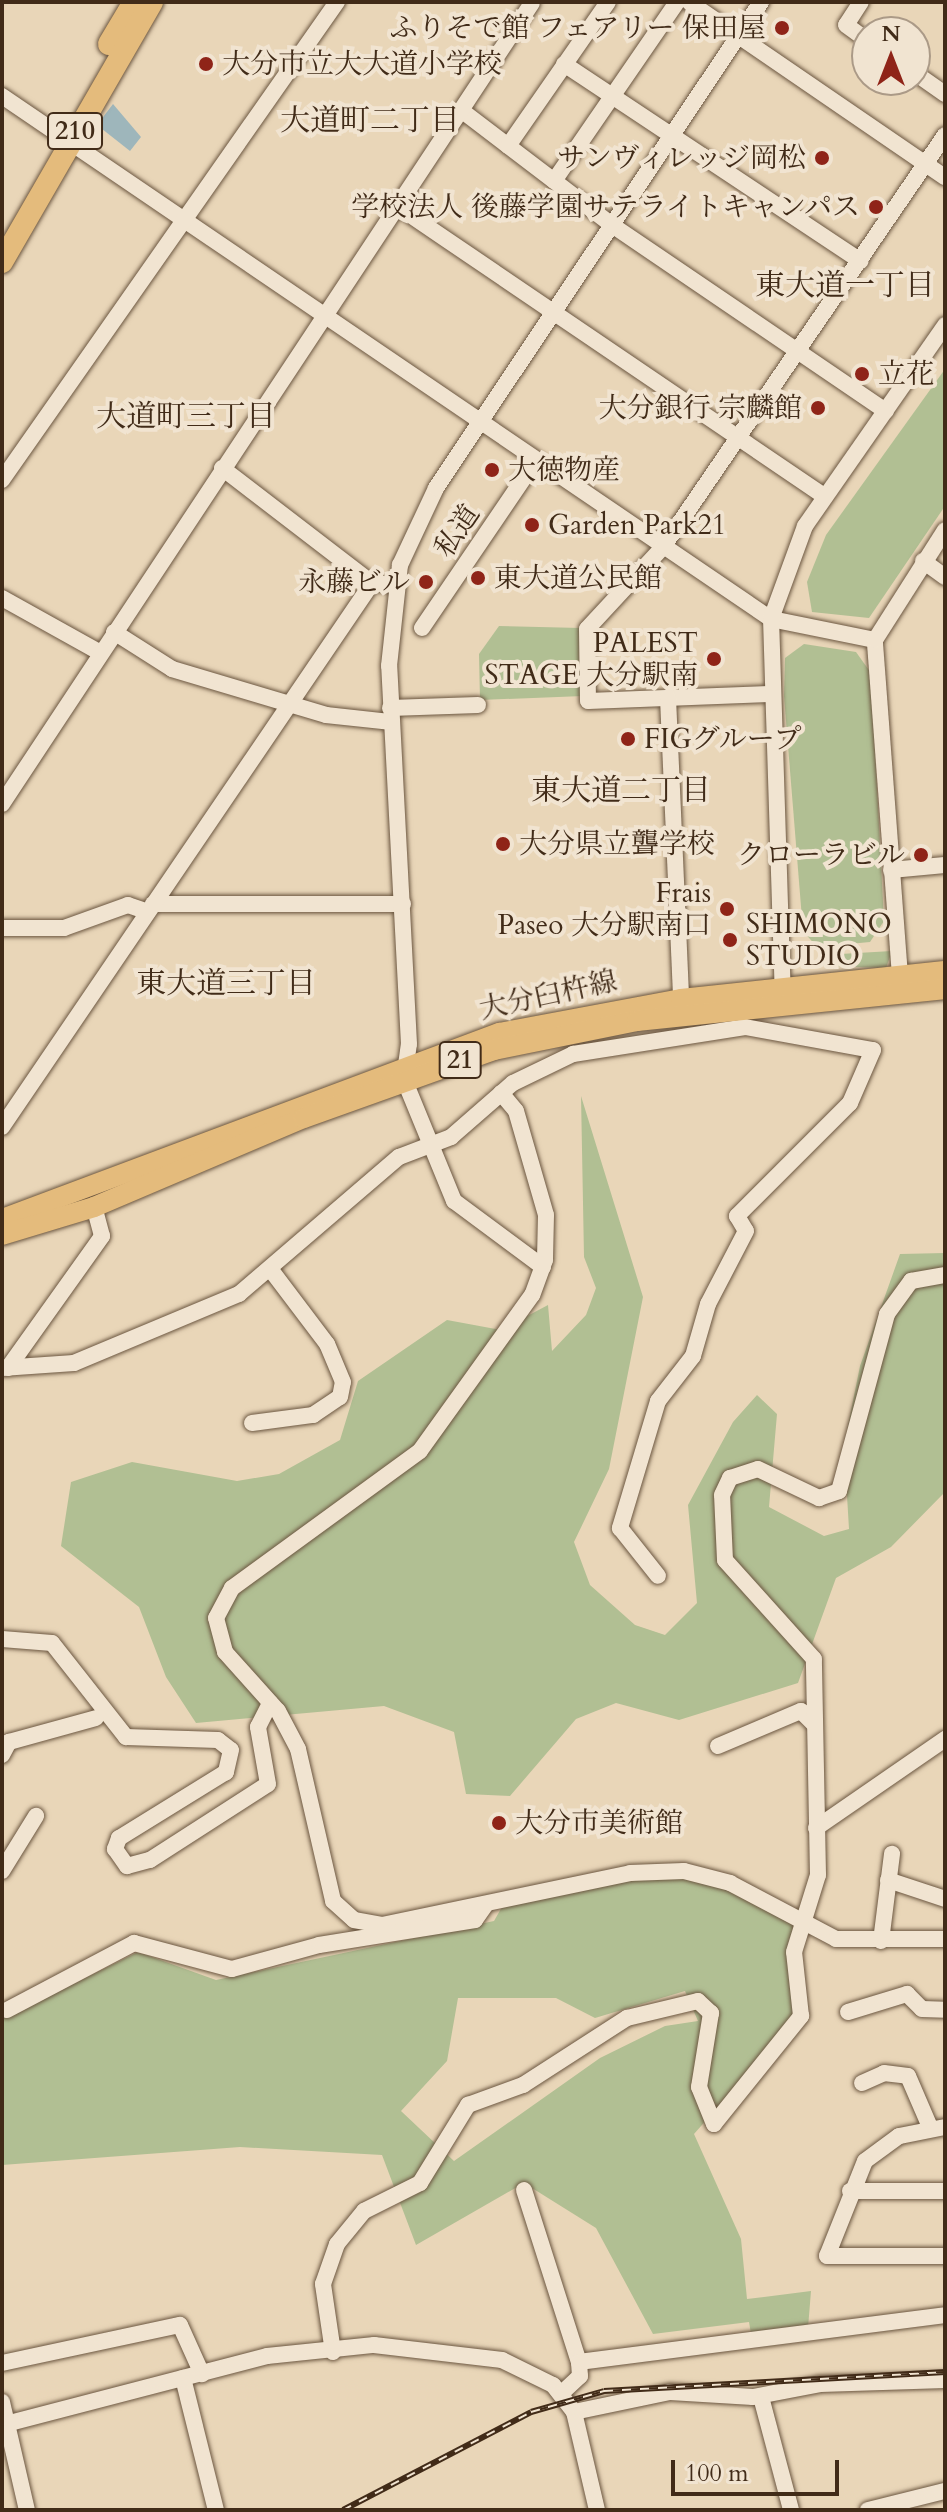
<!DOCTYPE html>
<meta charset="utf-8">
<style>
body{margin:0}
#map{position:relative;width:947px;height:2512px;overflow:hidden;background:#e9d6b8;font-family:Cardo,"Noto Serif JP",serif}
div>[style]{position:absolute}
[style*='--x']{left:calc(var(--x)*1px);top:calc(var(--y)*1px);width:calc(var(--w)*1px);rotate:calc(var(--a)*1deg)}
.green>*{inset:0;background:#b1bf93}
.water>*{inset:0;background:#9eb6bb}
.roads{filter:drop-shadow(0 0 2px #6b5640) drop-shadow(0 0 2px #6b5640)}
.minor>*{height:16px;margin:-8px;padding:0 8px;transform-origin:8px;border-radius:8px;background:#f1e4d1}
.major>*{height:20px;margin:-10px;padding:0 10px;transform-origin:10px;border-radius:10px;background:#e4bb7c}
.highway>*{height:22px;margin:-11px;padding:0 11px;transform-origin:11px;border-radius:11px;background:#e4bb7c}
.rail>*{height:6px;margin-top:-3px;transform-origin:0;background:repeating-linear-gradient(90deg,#f1e4d1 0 9px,#412b18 0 18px);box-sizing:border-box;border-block:2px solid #412b18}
.dots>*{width:22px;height:22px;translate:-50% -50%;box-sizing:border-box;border:4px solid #f1e4d1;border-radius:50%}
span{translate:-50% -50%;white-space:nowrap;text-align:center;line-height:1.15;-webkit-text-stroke:8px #f1e4d1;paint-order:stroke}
.shield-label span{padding:2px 6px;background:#f1e4d1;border:2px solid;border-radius:6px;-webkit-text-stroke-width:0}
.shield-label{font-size:26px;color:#412b18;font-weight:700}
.poi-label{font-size:28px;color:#412b18}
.right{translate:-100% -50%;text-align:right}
.left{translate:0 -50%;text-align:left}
.street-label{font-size:28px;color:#412b18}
.neighbourhood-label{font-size:30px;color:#412b18}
.frame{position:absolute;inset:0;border:4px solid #412b18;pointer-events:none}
.north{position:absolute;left:851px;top:16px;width:80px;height:80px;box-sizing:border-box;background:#f1e4d1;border:2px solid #ab9a87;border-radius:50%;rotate:0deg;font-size:22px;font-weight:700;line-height:32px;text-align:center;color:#412b18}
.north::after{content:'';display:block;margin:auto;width:28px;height:36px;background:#8f2418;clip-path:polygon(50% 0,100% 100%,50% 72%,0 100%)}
.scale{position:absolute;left:671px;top:2460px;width:168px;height:36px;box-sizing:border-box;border:4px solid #412b18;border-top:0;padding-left:10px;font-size:24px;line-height:28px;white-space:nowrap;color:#412b18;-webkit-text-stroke:6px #f1e4d1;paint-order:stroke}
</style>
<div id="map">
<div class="green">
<div style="clip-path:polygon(945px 369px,945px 506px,869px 618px,812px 612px,807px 582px,826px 535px)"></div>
<div style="clip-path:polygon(499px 626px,581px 628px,583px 696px,480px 700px,479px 654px)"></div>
<div style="clip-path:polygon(804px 644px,856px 652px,871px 673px,884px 921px,870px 942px,817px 947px,803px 931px,784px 696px,785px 658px)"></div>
<div style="clip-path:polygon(892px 951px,886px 968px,823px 966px,823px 955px)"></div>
<div style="clip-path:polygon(581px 1096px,643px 1297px,609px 1469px,574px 1542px,590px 1585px,635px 1625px,665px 1635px,697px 1603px,688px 1505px,733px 1422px,757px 1395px,777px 1414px,769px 1507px,824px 1536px,849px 1529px,844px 1445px,860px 1366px,900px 1254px,945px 1253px,945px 1492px,891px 1547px,836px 1578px,798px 1683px,679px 1720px,616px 1703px,576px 1719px,510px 1796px,466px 1794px,454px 1732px,384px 1706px,196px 1723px,166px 1677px,139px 1607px,61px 1546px,71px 1482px,132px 1462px,237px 1481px,279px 1474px,340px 1440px,358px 1381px,447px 1320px,501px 1330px,548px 1305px,552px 1351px,586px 1315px,596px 1288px,584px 1257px)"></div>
<div style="clip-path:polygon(evenodd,685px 1876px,725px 1886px,796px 1923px,798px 2016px,694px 2134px,741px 2239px,747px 2299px,811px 2291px,808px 2328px,751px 2334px,749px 2322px,653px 2334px,596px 2228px,524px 2183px,416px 2245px,382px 2155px,240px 2147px,2px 2165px,2px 2019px,138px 1952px,216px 1980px,494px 1921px,502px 1907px,631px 1878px,685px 1876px,685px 1991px,698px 2021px,665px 2026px,600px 2058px,454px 2161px,401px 2111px,447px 2061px,458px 1998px,556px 1998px,595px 2018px,685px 1991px)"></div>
</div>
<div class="water">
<div style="clip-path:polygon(113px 104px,141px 137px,130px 151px,97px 125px)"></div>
</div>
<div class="roads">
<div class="minor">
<div style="--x:689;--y:2;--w:310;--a:34.4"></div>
<div style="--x:861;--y:2;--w:27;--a:123"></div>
<div style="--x:846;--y:25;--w:26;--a:36"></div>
<div style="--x:564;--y:64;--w:356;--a:33.6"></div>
<div style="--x:915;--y:73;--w:37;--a:35"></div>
<div style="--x:2;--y:96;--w:930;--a:34.22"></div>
<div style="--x:771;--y:619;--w:106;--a:11.4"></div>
<div style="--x:461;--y:110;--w:190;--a:37.3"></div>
<div style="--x:612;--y:225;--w:331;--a:34.2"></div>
<div style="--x:508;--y:146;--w:175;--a:-55.2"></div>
<div style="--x:554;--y:181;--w:217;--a:-55.5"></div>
<div style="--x:397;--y:206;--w:516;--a:34.18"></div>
<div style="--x:222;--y:468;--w:189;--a:37.5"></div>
<div style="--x:2;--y:480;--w:584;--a:-54.98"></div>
<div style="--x:923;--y:561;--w:27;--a:36"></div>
<div style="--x:2;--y:598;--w:113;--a:29.1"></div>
<div style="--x:422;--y:628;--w:201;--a:-55.8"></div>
<div style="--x:114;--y:632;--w:69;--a:32.5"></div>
<div style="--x:172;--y:669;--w:161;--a:16.6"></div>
<div style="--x:326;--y:715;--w:64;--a:6.2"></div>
<div style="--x:769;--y:694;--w:181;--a:177.8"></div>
<div style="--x:588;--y:701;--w:72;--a:-90.8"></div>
<div style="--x:587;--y:629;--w:112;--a:-47.2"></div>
<div style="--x:663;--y:547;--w:499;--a:-55.6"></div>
<div style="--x:668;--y:698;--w:301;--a:87.5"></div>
<div style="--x:390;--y:708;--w:88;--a:-2"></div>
<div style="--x:2;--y:804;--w:960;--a:-56.51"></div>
<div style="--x:891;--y:870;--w:54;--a:-5.3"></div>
<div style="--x:153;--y:904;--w:250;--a:0"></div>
<div style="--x:2;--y:928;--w:62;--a:0"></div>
<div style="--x:64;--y:928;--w:68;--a:-19.8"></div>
<div style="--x:128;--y:905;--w:21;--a:19"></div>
<div style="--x:900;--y:976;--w:337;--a:-94.3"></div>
<div style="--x:875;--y:640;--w:130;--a:-57.5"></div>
<div style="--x:783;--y:1000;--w:381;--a:-91.8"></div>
<div style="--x:771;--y:619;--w:99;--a:-69.9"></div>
<div style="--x:805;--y:526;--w:245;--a:-55.1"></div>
<div style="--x:501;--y:1093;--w:23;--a:50"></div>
<div style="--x:516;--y:1111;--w:108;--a:73.9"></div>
<div style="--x:546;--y:1215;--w:45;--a:91.3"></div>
<div style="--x:545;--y:1260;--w:37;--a:110"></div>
<div style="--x:532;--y:1295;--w:192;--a:125.7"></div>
<div style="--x:420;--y:1451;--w:233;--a:143.9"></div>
<div style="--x:232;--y:1588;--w:34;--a:118"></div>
<div style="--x:216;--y:1618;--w:35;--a:75"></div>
<div style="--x:225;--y:1652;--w:79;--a:48.1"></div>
<div style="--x:278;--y:1711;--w:43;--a:62.2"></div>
<div style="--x:298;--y:1749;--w:156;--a:77"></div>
<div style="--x:333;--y:1901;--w:28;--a:42"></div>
<div style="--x:354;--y:1920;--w:28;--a:10"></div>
<div style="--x:382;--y:1925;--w:253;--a:-11.8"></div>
<div style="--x:630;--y:1873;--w:54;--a:-2.1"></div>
<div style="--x:684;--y:1871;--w:48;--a:14.6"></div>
<div style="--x:730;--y:1883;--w:120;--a:27.8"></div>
<div style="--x:836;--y:1939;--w:109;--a:0"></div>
<div style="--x:2;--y:1127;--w:658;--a:-55.78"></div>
<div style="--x:372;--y:583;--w:25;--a:5"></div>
<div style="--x:543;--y:1267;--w:111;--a:-143.4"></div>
<div style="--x:454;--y:1201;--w:132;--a:-112.3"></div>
<div style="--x:404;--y:1079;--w:35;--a:-82"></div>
<div style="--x:409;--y:1044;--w:379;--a:-93"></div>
<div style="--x:389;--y:666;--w:102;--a:-83.8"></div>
<div style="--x:400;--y:565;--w:85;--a:-64.9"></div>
<div style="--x:436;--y:488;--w:585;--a:-56.23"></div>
<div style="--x:2;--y:1368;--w:72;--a:-4"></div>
<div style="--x:74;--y:1363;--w:179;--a:-22.7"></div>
<div style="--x:239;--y:1294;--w:211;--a:-40.6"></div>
<div style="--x:399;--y:1157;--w:56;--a:-21"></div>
<div style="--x:451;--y:1137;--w:82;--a:-41.1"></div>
<div style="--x:513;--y:1083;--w:67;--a:-25.8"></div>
<div style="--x:573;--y:1054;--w:174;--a:-8.9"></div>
<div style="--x:745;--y:1027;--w:130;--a:10.2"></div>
<div style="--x:873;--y:1050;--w:58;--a:113.5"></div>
<div style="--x:850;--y:1103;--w:160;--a:135"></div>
<div style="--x:737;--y:1216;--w:17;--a:59"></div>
<div style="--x:746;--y:1231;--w:82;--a:117.5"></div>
<div style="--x:708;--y:1304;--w:54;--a:106.1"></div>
<div style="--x:693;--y:1356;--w:57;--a:127.9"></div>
<div style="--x:658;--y:1401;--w:133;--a:106.7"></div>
<div style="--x:620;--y:1528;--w:61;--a:51.6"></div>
<div style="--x:8;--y:1368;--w:162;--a:-54.5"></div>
<div style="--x:102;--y:1236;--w:30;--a:-105"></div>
<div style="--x:252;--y:1423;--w:62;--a:-7.5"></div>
<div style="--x:313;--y:1415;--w:32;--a:-34"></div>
<div style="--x:340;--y:1397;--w:15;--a:-79"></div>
<div style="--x:343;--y:1382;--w:41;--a:-112.8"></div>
<div style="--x:327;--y:1344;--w:93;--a:-127.1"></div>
<div style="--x:2;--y:1639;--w:50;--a:4.6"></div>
<div style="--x:52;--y:1643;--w:120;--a:51.8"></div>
<div style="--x:126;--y:1737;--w:92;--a:1.9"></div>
<div style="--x:218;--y:1740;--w:16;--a:38"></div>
<div style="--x:231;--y:1750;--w:23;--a:103"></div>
<div style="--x:226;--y:1772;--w:126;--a:148.3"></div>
<div style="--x:119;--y:1838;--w:12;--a:110"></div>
<div style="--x:115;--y:1849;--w:21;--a:55"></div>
<div style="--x:127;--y:1866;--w:24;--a:-15"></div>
<div style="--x:150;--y:1860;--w:140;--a:-32.8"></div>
<div style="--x:268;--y:1784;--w:58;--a:-100"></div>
<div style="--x:258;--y:1727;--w:27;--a:-63"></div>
<div style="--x:718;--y:1746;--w:90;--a:-22.9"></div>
<div style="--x:801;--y:1711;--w:18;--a:45"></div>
<div style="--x:2;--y:1755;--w:15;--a:-62"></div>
<div style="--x:9;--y:1742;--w:90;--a:-15.4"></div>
<div style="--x:816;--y:1828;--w:157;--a:-34.6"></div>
<div style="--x:2;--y:1871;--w:65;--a:-58.3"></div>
<div style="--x:888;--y:1880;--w:60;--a:18.4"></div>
<div style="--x:881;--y:1941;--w:88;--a:-82.8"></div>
<div style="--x:7;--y:2010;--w:144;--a:-27.8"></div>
<div style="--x:134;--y:1943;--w:101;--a:14.9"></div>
<div style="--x:232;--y:1969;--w:90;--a:-15.4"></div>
<div style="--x:319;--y:1945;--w:158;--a:-9.1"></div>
<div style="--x:475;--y:1920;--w:19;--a:-55"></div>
<div style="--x:848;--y:2012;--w:62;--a:-17"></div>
<div style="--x:907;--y:1994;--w:21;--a:45"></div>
<div style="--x:922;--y:2009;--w:23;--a:2"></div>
<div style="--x:862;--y:2083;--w:24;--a:-24"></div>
<div style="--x:884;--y:2073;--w:24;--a:7"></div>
<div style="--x:908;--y:2076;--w:56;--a:66.7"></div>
<div style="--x:945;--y:2127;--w:47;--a:168.9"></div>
<div style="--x:899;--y:2136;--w:42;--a:143.7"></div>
<div style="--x:865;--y:2161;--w:102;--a:111.8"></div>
<div style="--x:827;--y:2256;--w:118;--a:0"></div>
<div style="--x:524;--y:2190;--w:181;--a:72.3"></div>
<div style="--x:579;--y:2362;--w:14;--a:86"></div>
<div style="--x:580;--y:2376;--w:26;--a:137"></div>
<div style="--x:850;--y:2191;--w:95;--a:0"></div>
<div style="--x:333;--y:2352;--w:69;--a:-98.4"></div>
<div style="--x:323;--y:2284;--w:42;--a:-70.7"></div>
<div style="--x:337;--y:2244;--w:43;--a:-50.7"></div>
<div style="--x:364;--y:2211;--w:63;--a:-26.6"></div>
<div style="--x:420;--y:2183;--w:92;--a:-58.4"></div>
<div style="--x:468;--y:2105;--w:59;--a:-20"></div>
<div style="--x:523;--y:2085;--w:124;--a:-32.8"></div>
<div style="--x:627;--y:2018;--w:73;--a:-13.5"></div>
<div style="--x:698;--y:2001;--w:18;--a:43"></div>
<div style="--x:711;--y:2013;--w:75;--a:99.2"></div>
<div style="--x:699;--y:2087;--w:40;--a:68"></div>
<div style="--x:714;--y:2124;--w:139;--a:-51.1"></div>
<div style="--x:801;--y:2016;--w:64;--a:-96.2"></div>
<div style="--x:794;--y:1952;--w:81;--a:-72.7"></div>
<div style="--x:818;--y:1875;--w:216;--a:-91.1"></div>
<div style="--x:814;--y:1659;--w:133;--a:-132"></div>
<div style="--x:725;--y:1560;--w:65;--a:-92.6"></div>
<div style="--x:722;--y:1495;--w:19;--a:-65"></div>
<div style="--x:730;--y:1478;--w:29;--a:-18"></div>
<div style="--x:758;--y:1469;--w:68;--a:25.4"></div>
<div style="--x:819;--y:1498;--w:21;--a:-19"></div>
<div style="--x:839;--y:1491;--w:183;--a:-74.8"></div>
<div style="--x:887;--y:1314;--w:41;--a:-54"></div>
<div style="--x:911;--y:1281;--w:35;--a:-10"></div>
<div style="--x:579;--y:2362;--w:369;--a:-7.3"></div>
<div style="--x:2;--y:2363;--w:182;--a:-12.1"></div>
<div style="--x:180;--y:2325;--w:54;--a:65.8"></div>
<div style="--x:183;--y:2378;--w:136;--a:76"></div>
<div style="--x:761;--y:2397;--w:117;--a:75.1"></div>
<div style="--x:2;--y:2402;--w:111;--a:77"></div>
<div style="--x:574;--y:2412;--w:98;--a:-11.8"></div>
<div style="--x:670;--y:2392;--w:83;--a:3.4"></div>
<div style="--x:753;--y:2397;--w:68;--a:-11"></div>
<div style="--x:820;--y:2384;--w:125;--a:-1.8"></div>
<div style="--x:2;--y:2425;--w:274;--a:-14.6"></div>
<div style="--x:267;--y:2356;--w:108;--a:-5.9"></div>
<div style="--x:374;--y:2345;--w:129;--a:6.7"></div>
<div style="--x:502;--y:2360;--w:57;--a:26.1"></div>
<div style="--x:553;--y:2385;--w:34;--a:52"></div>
<div style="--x:574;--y:2412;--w:101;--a:76.8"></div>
<div style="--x:868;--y:2510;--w:79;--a:-13.9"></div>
</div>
<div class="major">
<div style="--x:2;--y:1219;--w:531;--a:-20.52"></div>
<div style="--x:499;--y:1033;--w:185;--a:-10.6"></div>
<div style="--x:681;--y:999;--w:265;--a:-6.1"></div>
<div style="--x:2;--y:1235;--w:96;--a:-16.9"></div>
<div style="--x:94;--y:1207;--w:228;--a:-23"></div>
<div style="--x:304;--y:1118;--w:202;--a:-19.7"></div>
<div style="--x:494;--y:1050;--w:146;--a:-11.5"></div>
<div style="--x:637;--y:1021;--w:310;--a:-5.9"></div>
</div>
<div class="highway">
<div style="--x:109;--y:44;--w:49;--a:-59.2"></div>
<div style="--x:2;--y:262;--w:300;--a:-60"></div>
</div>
</div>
<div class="rail">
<div style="--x:343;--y:2510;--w:212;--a:-27.5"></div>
<div style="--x:531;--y:2412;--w:76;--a:-16"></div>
<div style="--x:604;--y:2391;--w:342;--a:-3.2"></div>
</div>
<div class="dots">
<div style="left:782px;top:28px;background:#8f2418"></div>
<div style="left:206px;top:64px;background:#8f2418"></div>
<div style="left:822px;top:158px;background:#8f2418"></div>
<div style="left:876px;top:207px;background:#8f2418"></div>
<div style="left:862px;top:374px;background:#8f2418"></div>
<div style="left:818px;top:408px;background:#8f2418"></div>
<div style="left:492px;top:470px;background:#8f2418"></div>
<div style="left:532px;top:525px;background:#8f2418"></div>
<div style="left:478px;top:578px;background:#8f2418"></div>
<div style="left:426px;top:582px;background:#8f2418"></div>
<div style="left:714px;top:659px;background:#8f2418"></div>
<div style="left:628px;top:739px;background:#8f2418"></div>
<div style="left:503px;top:844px;background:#8f2418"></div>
<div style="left:921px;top:855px;background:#8f2418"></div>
<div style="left:727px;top:909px;background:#8f2418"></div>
<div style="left:730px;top:940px;background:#8f2418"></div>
<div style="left:499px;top:1823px;background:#8f2418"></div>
</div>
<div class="shield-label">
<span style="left:75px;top:131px">210</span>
<span style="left:460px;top:1060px">21</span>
</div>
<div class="poi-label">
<span class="right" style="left:766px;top:28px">ふりそで館 フェアリー 保田屋</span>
<span class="left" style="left:222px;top:64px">大分市立大大道小学校</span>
<span class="right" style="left:806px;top:158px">サンヴィレッジ岡松</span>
<span class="right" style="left:860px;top:207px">学校法人 後藤学園サテライトキャンパス</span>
<span class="left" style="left:878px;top:374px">立花</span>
<span class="right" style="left:802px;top:408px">大分銀行 宗麟館</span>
<span class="left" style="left:508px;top:470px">大徳物産</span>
<span class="left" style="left:548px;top:525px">Garden Park21</span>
<span class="left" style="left:494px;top:578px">東大道公民館</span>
<span class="right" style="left:410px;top:582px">永藤ビル</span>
<span class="right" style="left:698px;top:659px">PALEST<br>STAGE 大分駅南</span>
<span class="left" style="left:644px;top:739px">FIGグループ</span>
<span class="left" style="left:519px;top:844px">大分県立聾学校</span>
<span class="right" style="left:905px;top:855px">クローラビル</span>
<span class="right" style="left:711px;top:909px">Frais<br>Paseo 大分駅南口</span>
<span class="left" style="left:746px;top:940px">SHIMONO<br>STUDIO</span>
<span class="left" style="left:515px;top:1823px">大分市美術館</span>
</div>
<div class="street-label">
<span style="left:457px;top:531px;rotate:-56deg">私道</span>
<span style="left:548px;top:995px;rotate:-12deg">大分臼杵線</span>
</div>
<div class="neighbourhood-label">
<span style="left:370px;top:121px">大道町二丁目</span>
<span style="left:845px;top:286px">東大道一丁目</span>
<span style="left:186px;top:417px">大道町三丁目</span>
<span style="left:621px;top:791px">東大道二丁目</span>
<span style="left:226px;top:984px">東大道三丁目</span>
</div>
<div class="frame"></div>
<div class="north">N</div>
<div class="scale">100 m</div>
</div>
